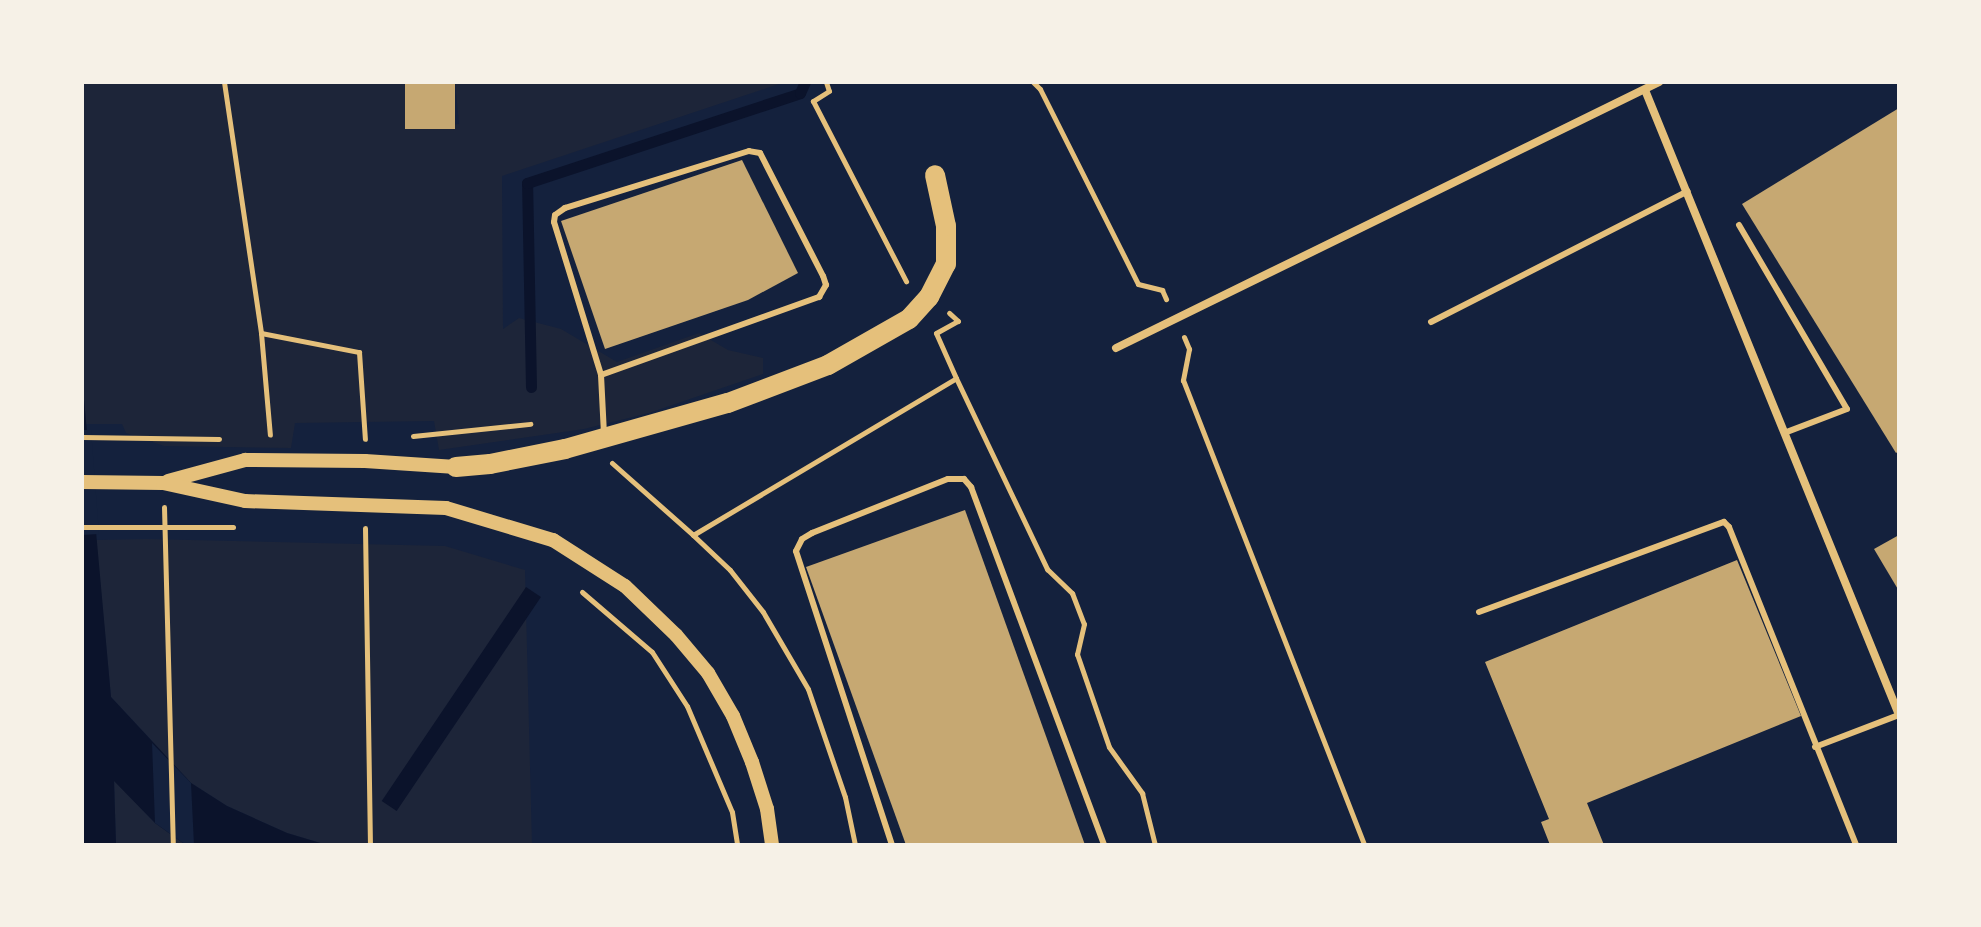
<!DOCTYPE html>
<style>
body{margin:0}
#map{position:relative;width:1981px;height:927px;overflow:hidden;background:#14213d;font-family:"IBM Plex Serif",serif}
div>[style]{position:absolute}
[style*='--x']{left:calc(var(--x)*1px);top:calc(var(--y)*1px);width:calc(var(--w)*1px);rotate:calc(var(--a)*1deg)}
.green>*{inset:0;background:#1d2539}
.water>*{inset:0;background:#0b132b;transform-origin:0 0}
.pier>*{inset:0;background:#14213d}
.stream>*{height:11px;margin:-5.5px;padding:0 5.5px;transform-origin:5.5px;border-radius:5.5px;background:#0b132b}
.building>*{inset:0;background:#c6a872;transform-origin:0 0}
.path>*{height:5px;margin:-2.5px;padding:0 2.5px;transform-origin:2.5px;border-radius:2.5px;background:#e5c07b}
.service>*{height:6px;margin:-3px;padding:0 3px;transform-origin:3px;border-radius:3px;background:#e5c07b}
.minor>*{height:8px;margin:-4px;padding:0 4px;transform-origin:4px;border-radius:4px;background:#e5c07b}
.tertiary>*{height:14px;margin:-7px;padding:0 7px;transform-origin:7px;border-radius:7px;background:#e5c07b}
.primary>*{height:20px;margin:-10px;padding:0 10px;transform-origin:10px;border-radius:10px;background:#e5c07b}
span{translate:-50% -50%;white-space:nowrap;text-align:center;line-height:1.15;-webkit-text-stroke:8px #f6f1e7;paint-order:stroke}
.frame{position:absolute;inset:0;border:84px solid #f6f1e7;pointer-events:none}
</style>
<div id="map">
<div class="green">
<div style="clip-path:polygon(82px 82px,405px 82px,410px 129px,459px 124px,455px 82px,785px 82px,502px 176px,503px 329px,519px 318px,561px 329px,617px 362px,699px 333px,728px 350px,763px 358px,763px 374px,649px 413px,584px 429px,439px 450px,434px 421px,295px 423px,291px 448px,164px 446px,126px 433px,122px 424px,86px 424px,82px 376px)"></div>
<div style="clip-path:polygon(147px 539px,445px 546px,525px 570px,532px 845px,327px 845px,287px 833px,227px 806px,191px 783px,111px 697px,96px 540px)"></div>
<div style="clip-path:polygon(114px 780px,155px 823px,186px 845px,116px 845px)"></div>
</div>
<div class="water">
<div style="clip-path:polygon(82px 377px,111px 697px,191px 783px,227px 806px,287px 833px,327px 845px,186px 845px,155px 823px,114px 781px,116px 845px,82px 845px)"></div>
<div style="left:526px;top:587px;width:18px;height:258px;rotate:34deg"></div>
</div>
<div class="pier">
<div style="clip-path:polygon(82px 430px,91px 430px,99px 534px,82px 535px)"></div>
<div style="clip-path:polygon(152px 743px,191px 783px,194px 845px,186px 845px,155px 823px)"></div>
</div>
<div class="stream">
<div style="--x:531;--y:387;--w:204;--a:-91.1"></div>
<div style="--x:527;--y:183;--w:287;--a:-18.2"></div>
<div style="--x:800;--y:93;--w:12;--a:-66"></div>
</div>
<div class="building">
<div style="left:405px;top:82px;width:50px;height:47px"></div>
<div style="clip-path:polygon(1899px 108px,1899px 451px,1896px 453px,1742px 204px)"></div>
<div style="clip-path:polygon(742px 160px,798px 273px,748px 300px,605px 349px,561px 221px)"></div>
<div style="clip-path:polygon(965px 510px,1085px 845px,906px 845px,806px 567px)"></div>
<div style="clip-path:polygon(1899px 535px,1899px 591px,1874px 549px)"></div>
<div style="clip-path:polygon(1737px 560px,1801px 716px,1587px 803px,1604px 845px,1550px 845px,1541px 822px,1549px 819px,1485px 662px)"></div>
</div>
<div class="path">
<div style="--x:224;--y:82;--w:254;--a:81.6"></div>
<div style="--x:261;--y:333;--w:100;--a:11"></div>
<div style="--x:359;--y:352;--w:87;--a:86.1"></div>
<div style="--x:826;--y:82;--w:9;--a:72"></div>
<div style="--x:829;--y:91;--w:19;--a:148"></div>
<div style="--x:813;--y:101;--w:203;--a:62.7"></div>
<div style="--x:1033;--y:82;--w:10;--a:45"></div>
<div style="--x:1040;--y:89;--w:218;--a:63.3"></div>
<div style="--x:1138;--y:284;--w:25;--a:14"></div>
<div style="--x:1162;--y:290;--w:10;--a:66"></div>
<div style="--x:261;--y:333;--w:102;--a:85"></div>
<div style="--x:1184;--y:337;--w:13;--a:67"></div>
<div style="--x:1189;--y:349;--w:32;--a:101"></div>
<div style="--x:1183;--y:380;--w:499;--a:68.7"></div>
<div style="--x:956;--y:378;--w:212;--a:64.5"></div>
<div style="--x:1047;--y:569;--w:35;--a:44"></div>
<div style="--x:1072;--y:593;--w:33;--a:69"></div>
<div style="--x:1084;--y:624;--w:31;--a:103"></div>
<div style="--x:1077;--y:654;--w:98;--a:71"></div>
<div style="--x:1109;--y:747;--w:57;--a:54.3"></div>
<div style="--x:1142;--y:793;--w:54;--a:76"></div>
<div style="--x:413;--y:436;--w:118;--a:-5.9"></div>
<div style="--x:82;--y:437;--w:137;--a:0.8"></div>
<div style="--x:612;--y:463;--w:108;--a:41.6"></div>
<div style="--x:693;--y:535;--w:306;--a:-30.8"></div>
<div style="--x:956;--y:378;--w:49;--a:-114"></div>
<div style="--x:936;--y:333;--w:25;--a:-29"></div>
<div style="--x:958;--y:321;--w:12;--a:-138"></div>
<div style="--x:164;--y:507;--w:338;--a:88.5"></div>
<div style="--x:82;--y:527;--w:151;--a:0"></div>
<div style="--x:365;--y:528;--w:317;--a:89.1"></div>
<div style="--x:693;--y:535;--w:51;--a:43.4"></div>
<div style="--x:730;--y:570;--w:53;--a:51.8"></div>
<div style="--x:763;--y:612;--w:89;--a:59.7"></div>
<div style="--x:808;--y:689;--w:114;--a:71.1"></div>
<div style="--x:845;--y:797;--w:49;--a:78.2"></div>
<div style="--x:582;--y:592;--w:92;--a:40.6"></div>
<div style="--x:652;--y:652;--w:64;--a:57.1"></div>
<div style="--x:687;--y:706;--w:115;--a:67"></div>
<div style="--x:732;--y:812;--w:33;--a:81"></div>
</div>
<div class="service">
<div style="--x:1739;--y:225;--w:213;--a:59.6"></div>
<div style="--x:1847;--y:409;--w:67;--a:159.1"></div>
<div style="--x:1431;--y:322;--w:288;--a:-27"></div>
<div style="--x:601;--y:375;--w:232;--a:-19.7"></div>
<div style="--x:819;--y:297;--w:14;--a:-60"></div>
<div style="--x:826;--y:285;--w:9;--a:-108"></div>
<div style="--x:823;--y:276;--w:138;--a:-117.1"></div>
<div style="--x:760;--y:153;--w:11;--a:-170"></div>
<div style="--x:749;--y:151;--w:193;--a:162.8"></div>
<div style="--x:565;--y:208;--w:12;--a:145"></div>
<div style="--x:555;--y:215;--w:7;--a:98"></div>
<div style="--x:554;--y:222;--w:160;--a:72.9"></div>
<div style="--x:601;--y:375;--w:60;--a:87.1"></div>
<div style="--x:1479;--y:612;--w:261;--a:-20.2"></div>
<div style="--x:1724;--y:522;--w:7;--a:45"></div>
<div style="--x:1729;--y:527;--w:342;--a:68.2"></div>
<div style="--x:1815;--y:747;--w:90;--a:-20.9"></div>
<div style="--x:892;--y:845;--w:309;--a:-108.1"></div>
<div style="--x:796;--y:551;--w:13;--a:-63"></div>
<div style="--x:802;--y:539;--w:12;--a:-31"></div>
<div style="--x:812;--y:533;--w:146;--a:-21.7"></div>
<div style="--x:948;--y:479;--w:16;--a:0"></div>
<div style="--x:964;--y:479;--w:11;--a:49"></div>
<div style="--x:971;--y:487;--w:382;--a:69.6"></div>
</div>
<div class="minor">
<div style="--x:1645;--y:90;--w:675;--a:67.88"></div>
<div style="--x:1116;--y:348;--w:605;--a:-26.1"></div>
</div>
<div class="tertiary">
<div style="--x:168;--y:481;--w:80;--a:-15.3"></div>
<div style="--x:245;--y:460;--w:120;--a:0.5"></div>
<div style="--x:365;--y:461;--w:91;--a:3.8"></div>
<div style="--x:82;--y:482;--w:81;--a:0.7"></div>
<div style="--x:163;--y:483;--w:84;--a:12.4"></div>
<div style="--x:245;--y:501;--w:201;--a:2"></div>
<div style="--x:446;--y:508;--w:112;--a:16.7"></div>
<div style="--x:553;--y:540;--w:85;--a:32.6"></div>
<div style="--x:625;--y:586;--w:71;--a:43.9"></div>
<div style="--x:676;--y:635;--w:50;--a:49.9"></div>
<div style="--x:708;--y:673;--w:50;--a:59.8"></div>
<div style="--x:733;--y:716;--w:50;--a:67.6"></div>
<div style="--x:752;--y:762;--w:49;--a:72.3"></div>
<div style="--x:767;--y:809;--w:36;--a:82"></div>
</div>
<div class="primary">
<div style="--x:456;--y:467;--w:34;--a:-5"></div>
<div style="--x:490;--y:464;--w:76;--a:-11.3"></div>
<div style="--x:565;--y:449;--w:169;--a:-15.8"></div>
<div style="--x:728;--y:403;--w:107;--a:-20.8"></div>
<div style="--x:828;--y:365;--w:93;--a:-29.6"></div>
<div style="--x:909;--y:319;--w:30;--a:-48"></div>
<div style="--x:929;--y:297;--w:37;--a:-63"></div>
<div style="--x:946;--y:264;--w:38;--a:-90"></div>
<div style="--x:946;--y:226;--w:52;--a:-102.2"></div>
</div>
<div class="frame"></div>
</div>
